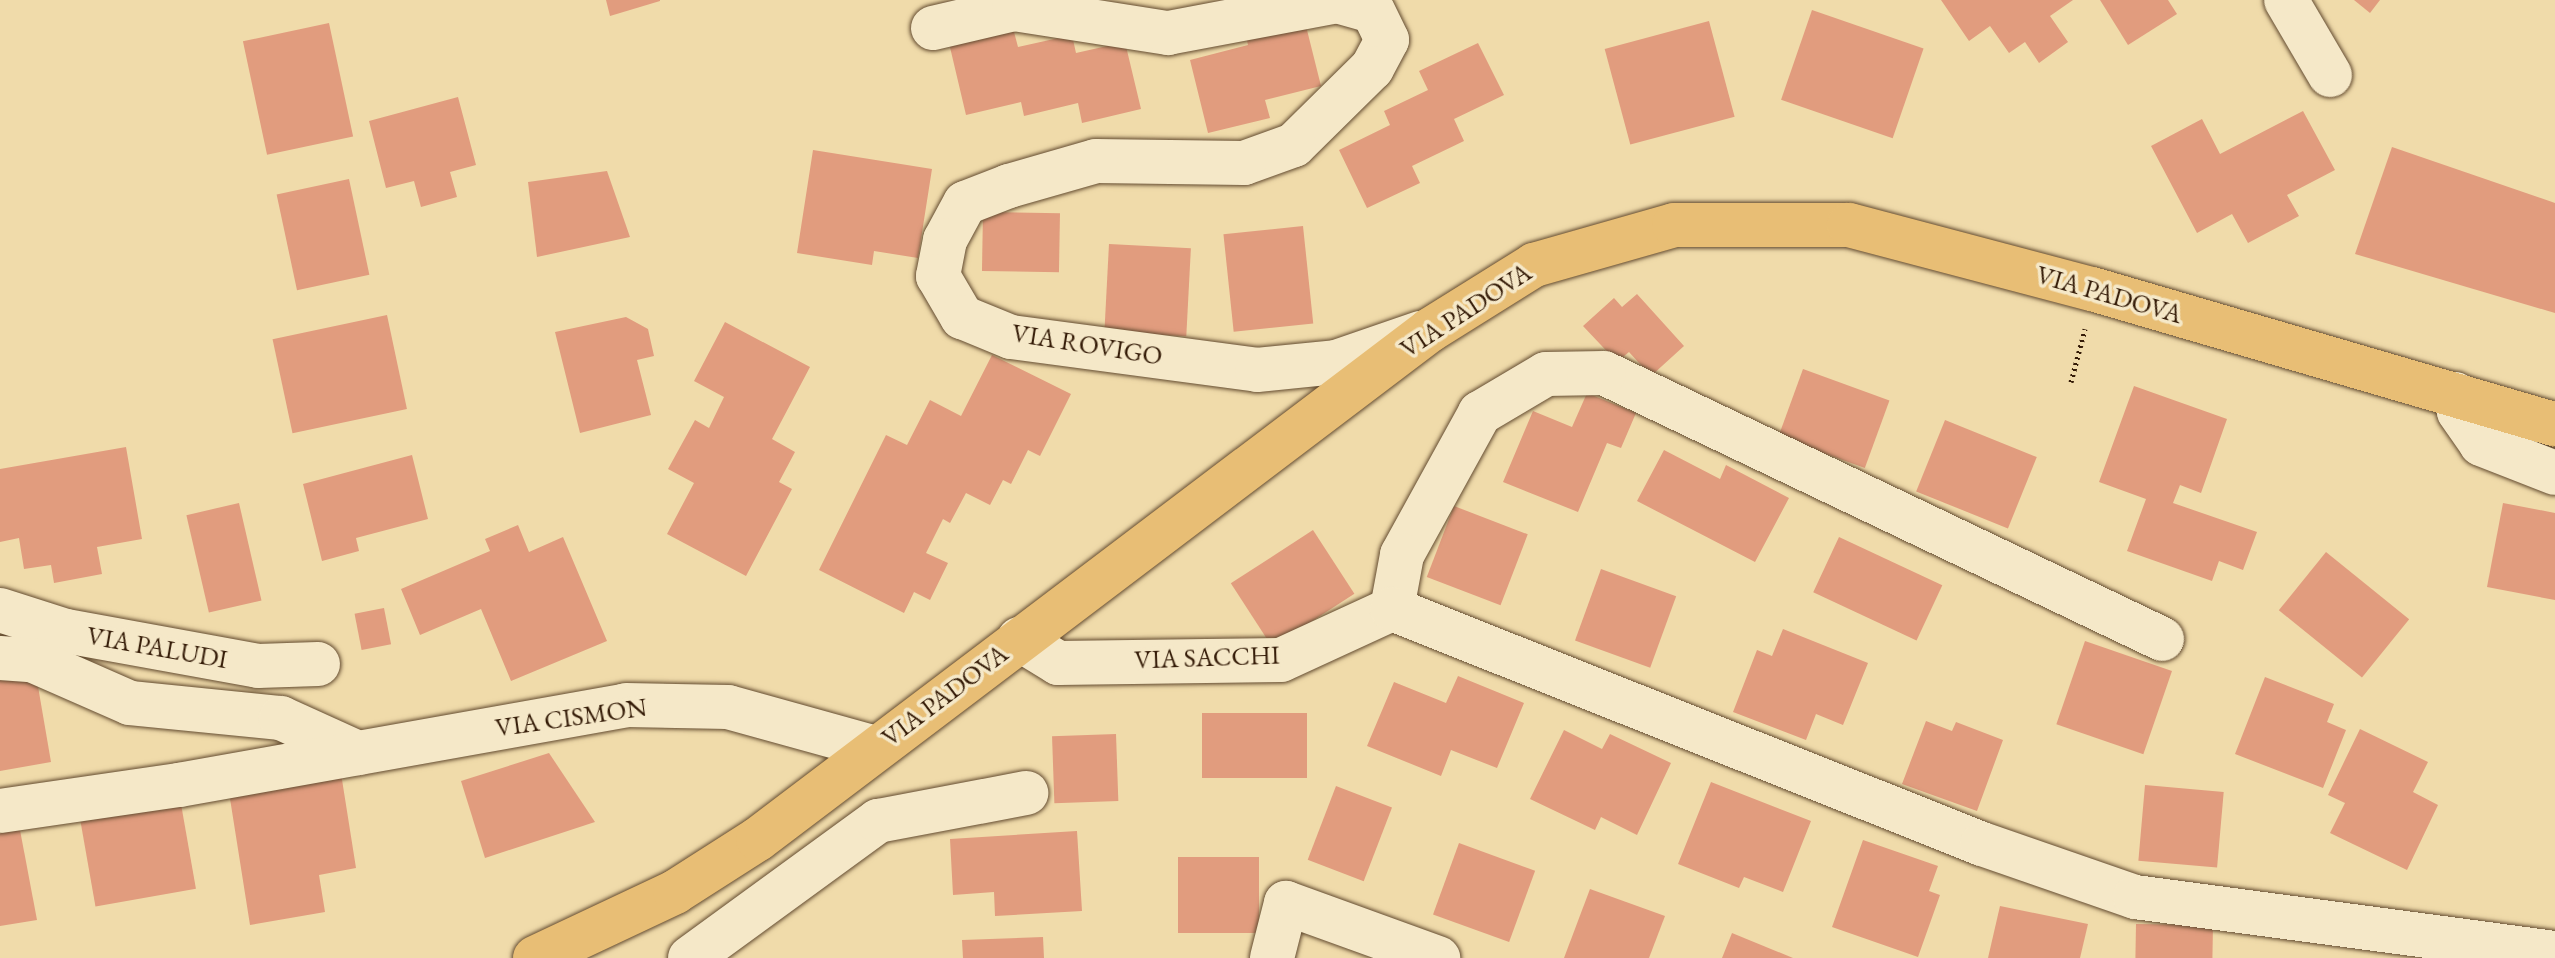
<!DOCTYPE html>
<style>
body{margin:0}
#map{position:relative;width:2555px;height:958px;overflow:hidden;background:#f0dbaa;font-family:"EB Garamond",serif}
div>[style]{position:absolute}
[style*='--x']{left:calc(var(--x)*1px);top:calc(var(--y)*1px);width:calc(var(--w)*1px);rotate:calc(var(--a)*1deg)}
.building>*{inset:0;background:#e19c7e;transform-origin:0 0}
.path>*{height:5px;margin-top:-2.5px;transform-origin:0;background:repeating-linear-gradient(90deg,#341b07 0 2px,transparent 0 6px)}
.roads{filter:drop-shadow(0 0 2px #634b30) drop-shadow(0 0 2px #634b30)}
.minor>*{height:44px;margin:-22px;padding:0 22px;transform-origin:22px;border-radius:22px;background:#f5e8c8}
.major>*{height:44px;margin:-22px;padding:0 22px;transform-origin:22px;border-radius:22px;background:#e8be75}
span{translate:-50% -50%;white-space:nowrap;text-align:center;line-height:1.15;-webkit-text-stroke:7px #f5e8c8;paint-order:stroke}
.street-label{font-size:26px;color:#341b07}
</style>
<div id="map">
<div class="building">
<div style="clip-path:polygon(606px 0,660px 0,660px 1px,610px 16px)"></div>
<div style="clip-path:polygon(1941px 0,2073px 0,2050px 16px,2068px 42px,2039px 63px,2025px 42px,2009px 53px,1990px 26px,1969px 41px)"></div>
<div style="clip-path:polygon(2100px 0,2168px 0,2177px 14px,2128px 45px)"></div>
<div style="clip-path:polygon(2354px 0,2380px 0,2370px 13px)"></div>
<div style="left:1812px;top:10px;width:118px;height:95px;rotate:19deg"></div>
<div style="clip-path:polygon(1304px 18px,1321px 86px,1265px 100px,1270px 118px,1208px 133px,1190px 60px,1248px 45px,1245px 32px)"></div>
<div style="left:1709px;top:21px;width:99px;height:108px;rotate:75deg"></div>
<div style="left:329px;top:23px;width:116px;height:88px;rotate:78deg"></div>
<div style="clip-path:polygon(1013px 28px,1018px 47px,1072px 35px,1076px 53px,1125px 42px,1141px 109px,1082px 123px,1078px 103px,1024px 116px,1021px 102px,966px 115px,949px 43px)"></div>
<div style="clip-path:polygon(1478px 43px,1504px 95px,1454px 119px,1464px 141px,1412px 166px,1420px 183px,1367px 208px,1339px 150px,1390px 125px,1384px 111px,1428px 90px,1419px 71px)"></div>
<div style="clip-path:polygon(458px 97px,476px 165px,450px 172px,457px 197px,421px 207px,414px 181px,386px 188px,369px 121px)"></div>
<div style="clip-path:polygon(2303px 111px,2335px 170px,2287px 195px,2299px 216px,2248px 243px,2232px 214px,2197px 233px,2151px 146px,2202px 119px,2220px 154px)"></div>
<div style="clip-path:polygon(2392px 147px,2555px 203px,2555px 313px,2355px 254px)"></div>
<div style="clip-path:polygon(813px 150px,932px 169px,918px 258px,874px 251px,872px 265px,797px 253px)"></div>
<div style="clip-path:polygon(607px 171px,630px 237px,537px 257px,528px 182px)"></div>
<div style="left:349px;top:179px;width:98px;height:74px;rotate:78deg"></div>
<div style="left:983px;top:212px;width:77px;height:59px;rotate:1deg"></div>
<div style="left:1303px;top:226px;width:98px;height:80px;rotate:84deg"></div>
<div style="left:1109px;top:244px;width:82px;height:88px;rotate:3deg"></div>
<div style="clip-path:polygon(1637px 294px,1684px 346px,1651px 376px,1629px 352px,1617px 362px,1583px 326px,1614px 298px,1622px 307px)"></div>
<div style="left:387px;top:315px;width:96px;height:117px;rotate:78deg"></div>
<div style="clip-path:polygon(626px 317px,648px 329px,654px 356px,637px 360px,651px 415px,580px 433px,555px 332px)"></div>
<div style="clip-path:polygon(725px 322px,810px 367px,772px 439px,795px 452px,779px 482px,792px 489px,746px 576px,667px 534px,694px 483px,668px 469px,695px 420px,709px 428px,724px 397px,694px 381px)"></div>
<div style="clip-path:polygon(992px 355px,1071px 394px,1040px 456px,1028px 450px,1011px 484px,1003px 480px,990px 505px,966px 493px,950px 523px,943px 519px,926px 553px,948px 563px,930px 600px,914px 592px,904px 613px,819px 570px,886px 435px,907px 445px,930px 400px,961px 416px)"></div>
<div style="left:1803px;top:369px;width:92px;height:72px;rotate:20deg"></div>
<div style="clip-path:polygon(2134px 386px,2227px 419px,2201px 493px,2180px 485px,2173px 503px,2257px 532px,2243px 570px,2219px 561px,2212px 581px,2127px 551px,2146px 499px,2099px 482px)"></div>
<div style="clip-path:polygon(1587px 393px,1636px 413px,1621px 448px,1607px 443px,1578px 512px,1503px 482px,1533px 411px,1572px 427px)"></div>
<div style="left:1945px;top:420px;width:99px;height:77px;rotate:22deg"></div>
<div style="clip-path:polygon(126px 447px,142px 539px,97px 547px,102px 574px,54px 583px,51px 565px,24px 569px,19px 538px,0 542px,0 469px)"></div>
<div style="clip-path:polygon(1664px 450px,1720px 479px,1726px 465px,1789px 498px,1755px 562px,1637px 501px)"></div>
<div style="clip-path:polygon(412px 455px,428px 519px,356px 538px,359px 551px,322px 561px,303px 484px)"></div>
<div style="left:239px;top:503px;width:100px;height:54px;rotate:77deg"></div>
<div style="clip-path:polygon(2503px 503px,2555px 513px,2555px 600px,2487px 587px)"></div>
<div style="left:1454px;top:506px;width:79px;height:76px;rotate:21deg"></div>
<div style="clip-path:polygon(518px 525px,529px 552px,563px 537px,607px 641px,511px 681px,481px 609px,420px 635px,401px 589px,490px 551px,485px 539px)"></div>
<div style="left:1313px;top:530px;width:76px;height:98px;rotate:57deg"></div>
<div style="left:1839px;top:537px;width:114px;height:61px;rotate:25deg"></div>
<div style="left:2326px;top:552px;width:107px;height:75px;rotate:39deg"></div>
<div style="left:1601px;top:569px;width:80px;height:76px;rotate:20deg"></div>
<div style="left:384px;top:608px;width:37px;height:30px;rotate:79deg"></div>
<div style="clip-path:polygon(1783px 629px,1868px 663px,1843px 725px,1816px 714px,1806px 740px,1733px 712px,1757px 650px,1772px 656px)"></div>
<div style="left:2085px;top:641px;width:92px;height:88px;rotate:19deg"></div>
<div style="clip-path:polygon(35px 669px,51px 762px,0 771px,0 675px)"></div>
<div style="clip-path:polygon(1458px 676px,1524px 703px,1497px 768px,1451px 750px,1441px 776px,1367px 746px,1394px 682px,1446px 703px)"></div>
<div style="clip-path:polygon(2265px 677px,2334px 704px,2327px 722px,2346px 730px,2323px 788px,2235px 754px)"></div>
<div style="left:1307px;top:713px;width:65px;height:105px;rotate:90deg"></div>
<div style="clip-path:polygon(1926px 721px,1952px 731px,1956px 722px,2003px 740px,1977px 811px,1902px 784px)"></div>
<div style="clip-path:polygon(2360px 729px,2428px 762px,2413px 792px,2438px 805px,2407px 870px,2330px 833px,2345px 803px,2328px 795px)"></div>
<div style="clip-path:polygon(1564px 730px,1602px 749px,1610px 734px,1671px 763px,1637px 835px,1601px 817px,1595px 830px,1530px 799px)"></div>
<div style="left:1116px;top:734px;width:67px;height:64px;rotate:88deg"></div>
<div style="clip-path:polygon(549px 753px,595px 822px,485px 858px,461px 781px)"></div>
<div style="clip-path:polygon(340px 767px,356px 868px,319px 875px,325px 912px,250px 925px,228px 786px)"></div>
<div style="clip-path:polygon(1711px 782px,1811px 821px,1783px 892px,1744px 877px,1739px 888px,1678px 864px)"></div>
<div style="left:2145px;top:785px;width:79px;height:76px;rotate:5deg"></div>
<div style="left:1336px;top:786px;width:60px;height:79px;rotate:21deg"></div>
<div style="left:181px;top:804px;width:86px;height:102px;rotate:80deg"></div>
<div style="clip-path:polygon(20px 830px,37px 920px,0 926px,0 833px)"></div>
<div style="clip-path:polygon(1077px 831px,1082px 911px,995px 916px,994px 892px,953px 895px,950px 839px)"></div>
<div style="clip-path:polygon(1863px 840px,1938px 866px,1929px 891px,1940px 895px,1918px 957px,1832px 927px)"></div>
<div style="left:1459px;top:843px;width:81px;height:76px;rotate:20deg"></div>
<div style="left:1178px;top:857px;width:81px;height:76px"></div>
<div style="clip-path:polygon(1590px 889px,1665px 916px,1649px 958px,1564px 958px)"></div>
<div style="clip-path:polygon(2000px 906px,2088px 924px,2080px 958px,1988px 958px)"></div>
<div style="left:2136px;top:924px;width:77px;height:34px;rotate:1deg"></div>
<div style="clip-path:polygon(1732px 933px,1793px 958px,1722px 958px)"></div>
<div style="clip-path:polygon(1043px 937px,1044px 958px,963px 958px,962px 940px)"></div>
</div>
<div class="path">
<div style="--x:2071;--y:382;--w:55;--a:-75.2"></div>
</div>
<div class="roads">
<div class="minor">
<div style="--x:2286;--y:0;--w:87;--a:59.6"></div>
<div style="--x:933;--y:28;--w:83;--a:-13.2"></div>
<div style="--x:1014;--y:9;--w:156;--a:8.9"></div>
<div style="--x:1168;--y:33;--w:172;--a:-10.7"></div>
<div style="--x:1337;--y:1;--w:37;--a:16"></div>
<div style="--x:1373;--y:11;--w:32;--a:64"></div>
<div style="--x:1387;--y:40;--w:32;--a:118"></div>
<div style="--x:1372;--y:68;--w:110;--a:135.4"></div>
<div style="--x:1294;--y:145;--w:53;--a:160.2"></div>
<div style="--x:1244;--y:163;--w:148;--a:-179.2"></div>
<div style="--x:1096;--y:161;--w:91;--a:164"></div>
<div style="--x:1009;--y:186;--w:47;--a:158.9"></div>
<div style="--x:965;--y:203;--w:42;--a:118.4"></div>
<div style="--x:945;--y:240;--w:37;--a:101"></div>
<div style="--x:938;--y:276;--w:48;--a:59.7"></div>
<div style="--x:962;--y:317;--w:53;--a:22.2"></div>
<div style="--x:1011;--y:337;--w:248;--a:7.6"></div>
<div style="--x:1257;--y:370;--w:79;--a:-5.8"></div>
<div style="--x:1336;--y:362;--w:89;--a:-19"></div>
<div style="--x:2455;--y:394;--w:18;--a:77"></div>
<div style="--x:2459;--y:412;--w:39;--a:55"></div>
<div style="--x:2481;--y:444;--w:79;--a:21.4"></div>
<div style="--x:0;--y:610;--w:69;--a:17.7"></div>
<div style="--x:66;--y:631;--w:195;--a:10.3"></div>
<div style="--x:258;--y:666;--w:60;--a:-1.9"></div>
<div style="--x:1019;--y:639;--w:46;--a:31.6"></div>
<div style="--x:1058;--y:663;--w:223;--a:-0.8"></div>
<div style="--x:1281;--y:660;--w:122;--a:-24.7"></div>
<div style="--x:2162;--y:639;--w:618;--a:-154.51"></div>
<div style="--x:1604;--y:373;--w:58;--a:179"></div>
<div style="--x:1546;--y:374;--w:77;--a:149.4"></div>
<div style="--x:1480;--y:413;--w:162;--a:118.8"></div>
<div style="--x:1402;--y:555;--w:55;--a:100.5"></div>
<div style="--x:1392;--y:609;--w:635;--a:21.72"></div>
<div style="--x:1982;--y:844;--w:162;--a:19.1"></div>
<div style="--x:2135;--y:897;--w:424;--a:7.6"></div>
<div style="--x:0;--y:658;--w:32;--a:4"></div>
<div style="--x:32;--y:660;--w:107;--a:23.7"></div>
<div style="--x:130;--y:703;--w:152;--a:5.7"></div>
<div style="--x:281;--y:718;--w:85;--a:24.4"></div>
<div style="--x:0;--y:811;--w:181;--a:-8.3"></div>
<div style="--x:179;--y:785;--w:454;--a:-10.1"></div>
<div style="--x:626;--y:705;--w:102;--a:1.1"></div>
<div style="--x:728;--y:707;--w:154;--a:15.5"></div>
<div style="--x:690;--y:958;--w:233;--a:-36.1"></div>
<div style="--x:878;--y:821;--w:151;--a:-10.7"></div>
<div style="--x:1272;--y:958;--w:57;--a:-75.7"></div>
<div style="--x:1286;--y:903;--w:162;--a:19.9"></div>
</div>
<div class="major">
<div style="--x:535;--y:958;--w:155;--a:-25.2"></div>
<div style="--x:675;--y:892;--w:98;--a:-32.6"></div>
<div style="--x:758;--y:839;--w:843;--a:-37.14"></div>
<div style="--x:1430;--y:330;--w:123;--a:-32"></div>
<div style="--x:1534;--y:265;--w:146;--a:-15.9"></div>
<div style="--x:1674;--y:225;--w:175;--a:0"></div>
<div style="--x:1849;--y:225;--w:251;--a:14.8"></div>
<div style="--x:2092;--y:289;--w:482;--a:16.3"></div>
</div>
</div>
<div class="street-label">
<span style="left:2109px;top:295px;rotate:16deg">VIA PADOVA</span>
<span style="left:1466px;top:311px;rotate:-33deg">VIA PADOVA</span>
<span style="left:1087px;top:345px;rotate:9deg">VIA ROVIGO</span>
<span style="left:157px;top:648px;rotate:10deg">VIA PALUDI</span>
<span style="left:1207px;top:658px;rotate:-2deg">VIA SACCHI</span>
<span style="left:945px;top:696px;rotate:-37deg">VIA PADOVA</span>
<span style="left:571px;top:718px;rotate:-8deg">VIA CISMON</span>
</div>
</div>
